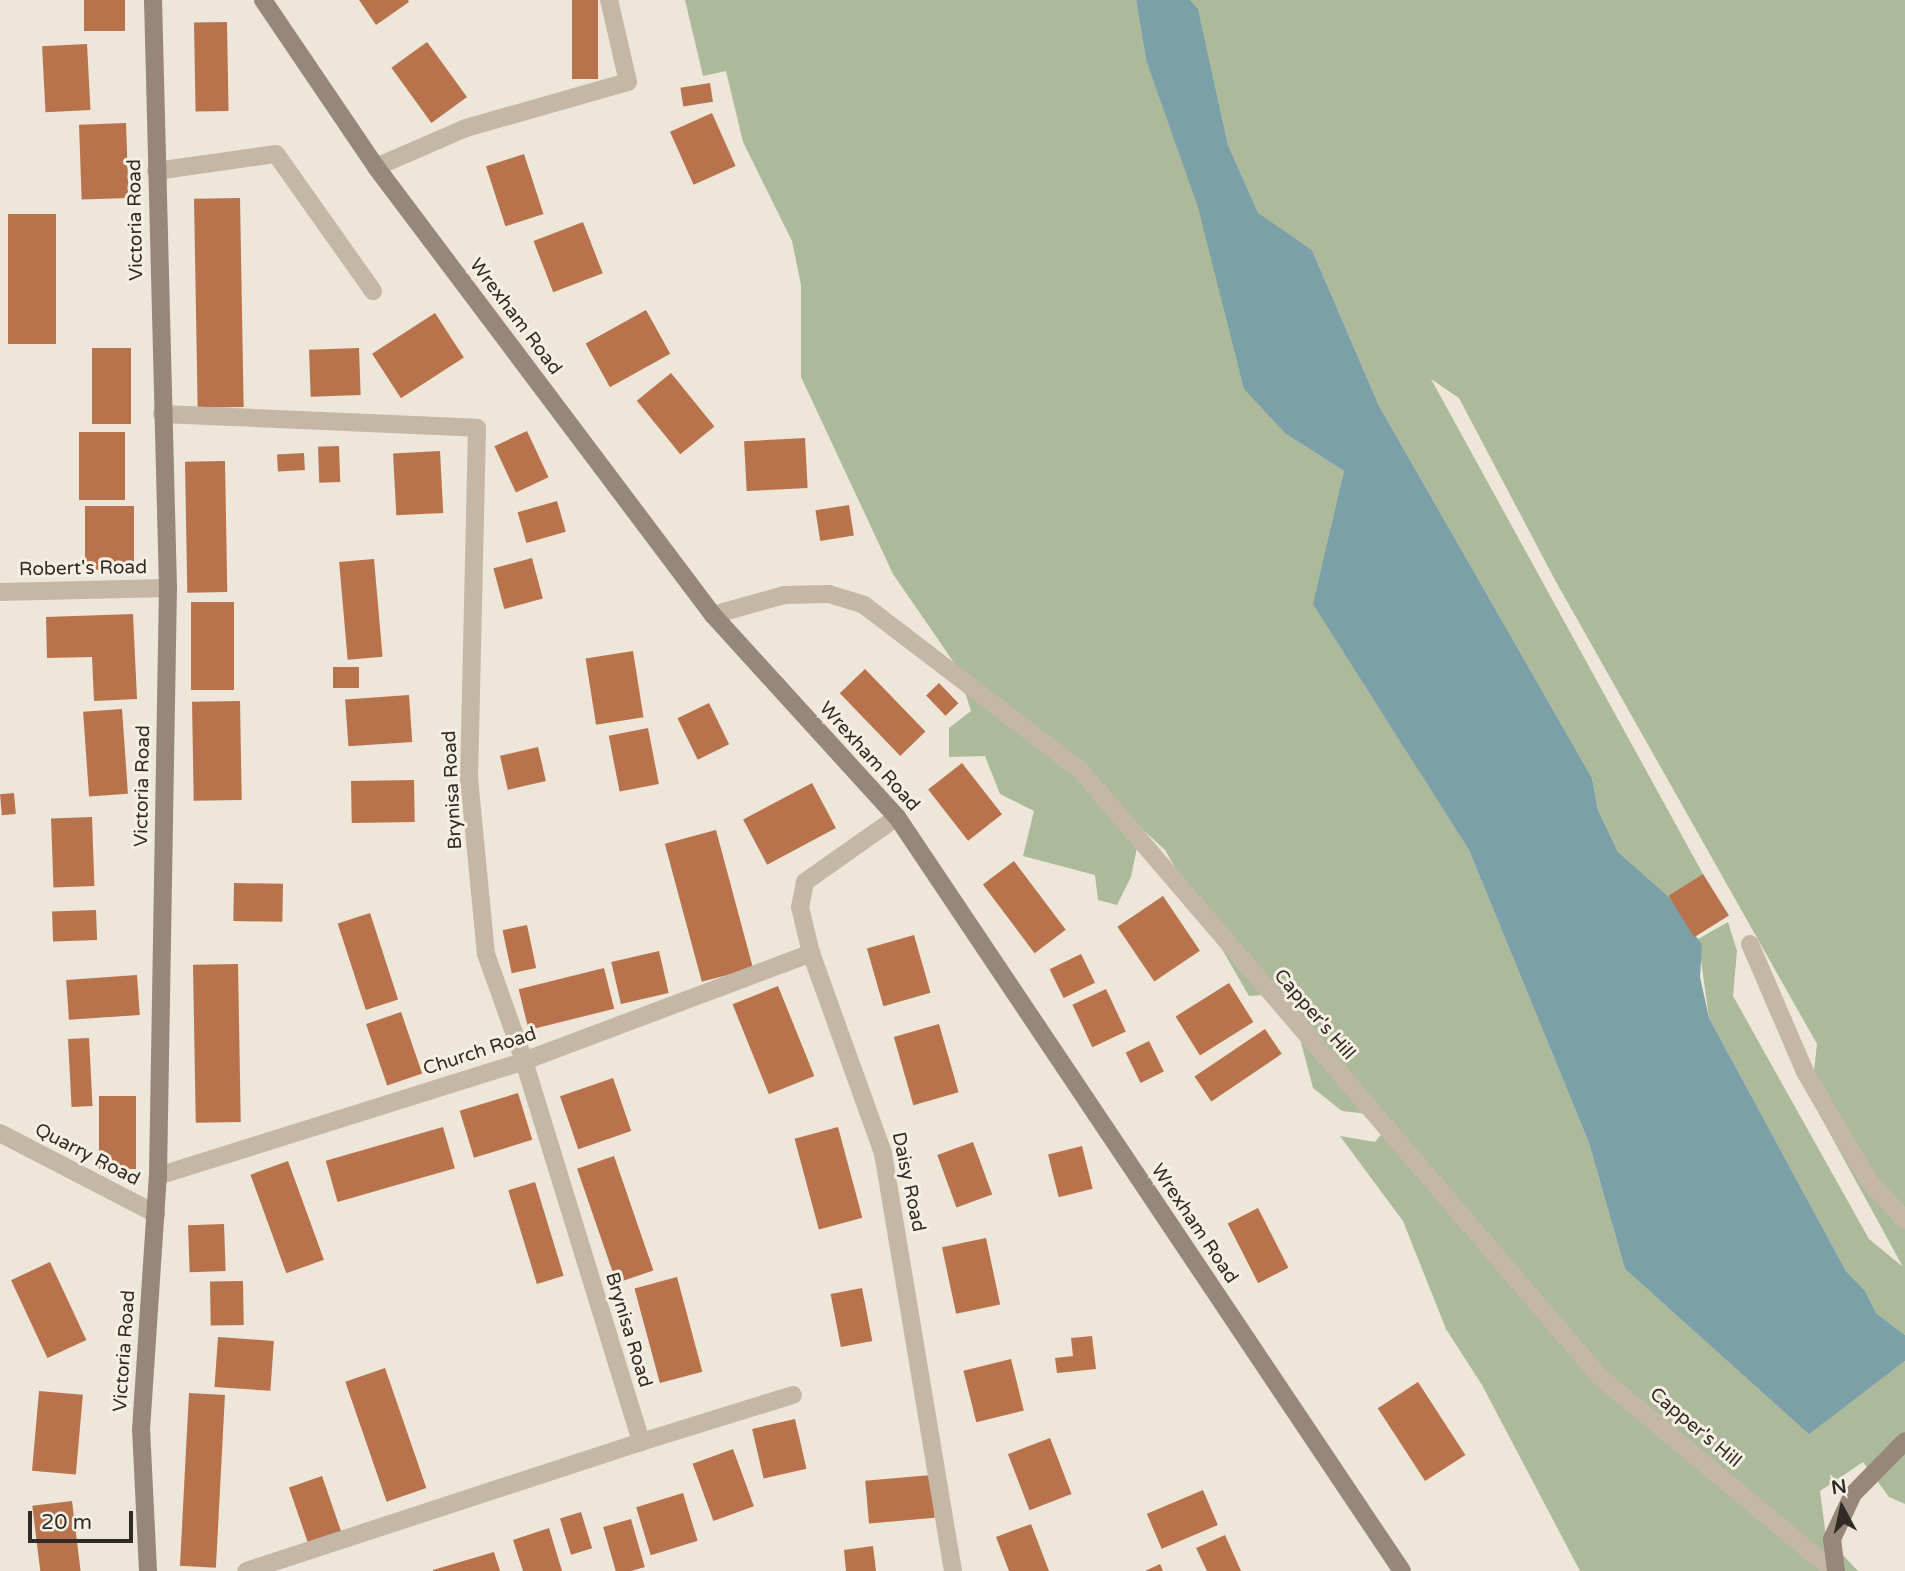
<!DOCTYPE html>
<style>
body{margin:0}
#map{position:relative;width:1905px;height:1571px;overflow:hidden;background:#ede6d9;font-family:"Varela Round",sans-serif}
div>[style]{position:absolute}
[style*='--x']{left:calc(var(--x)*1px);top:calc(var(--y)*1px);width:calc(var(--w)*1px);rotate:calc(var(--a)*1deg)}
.green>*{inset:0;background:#acba9b}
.water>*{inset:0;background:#7ba0a7}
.building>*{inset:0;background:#b8734c;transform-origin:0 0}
.lane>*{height:18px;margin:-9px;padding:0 9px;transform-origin:9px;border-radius:9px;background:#c4b7a6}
.street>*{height:18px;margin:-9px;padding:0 9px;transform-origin:9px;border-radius:9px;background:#c4b7a6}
.secondary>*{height:18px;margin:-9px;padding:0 9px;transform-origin:9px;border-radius:9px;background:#978778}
span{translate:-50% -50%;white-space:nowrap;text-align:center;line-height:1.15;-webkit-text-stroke:6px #f6f0e4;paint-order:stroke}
.street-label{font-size:19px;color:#312b26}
.north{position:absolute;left:1807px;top:1473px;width:70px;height:70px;-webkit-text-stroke:5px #f6f0e4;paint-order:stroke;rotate:352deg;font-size:19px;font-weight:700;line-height:28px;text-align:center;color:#312b26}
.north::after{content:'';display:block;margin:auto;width:24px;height:32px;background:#312b26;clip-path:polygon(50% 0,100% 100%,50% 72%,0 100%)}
.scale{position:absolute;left:28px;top:1511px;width:105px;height:32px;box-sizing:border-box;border:4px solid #312b26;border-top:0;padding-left:9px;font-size:21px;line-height:24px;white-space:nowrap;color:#312b26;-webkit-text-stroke:5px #f6f0e4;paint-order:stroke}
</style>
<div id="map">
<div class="green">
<div style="clip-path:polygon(685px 0,1136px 0,1146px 60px,1286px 434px,1344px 471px,1314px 604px,1469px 850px,1589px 1143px,1625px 1269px,1809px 1433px,1905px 1361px,1905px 1504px,1889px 1497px,1863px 1462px,1820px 1491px,1826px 1537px,1858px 1571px,1580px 1571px,1482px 1385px,1446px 1329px,1403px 1221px,1340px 1136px,1375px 1142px,1388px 1126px,1385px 1116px,1342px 1111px,1313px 1088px,1288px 993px,1249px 996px,1165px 850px,1141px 828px,1131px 877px,1117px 905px,1098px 900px,1095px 875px,1023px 856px,1034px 811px,1000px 794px,985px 756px,949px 757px,949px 728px,971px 711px,957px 667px,893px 574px,801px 377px,801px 285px,792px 241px,743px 142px,726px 71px,703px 76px)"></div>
<div style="clip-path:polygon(1190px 0,1905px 0,1905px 1335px,1876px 1313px,1865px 1291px,1846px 1271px,1709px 1018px,1698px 939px,1728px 922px,1737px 951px,1733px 996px,1869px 1239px,1903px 1267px,1811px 1099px,1817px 1044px,1555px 580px,1459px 398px,1431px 379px,1703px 874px,1668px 896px,1618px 852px,1598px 810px,1592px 778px,1379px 406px,1312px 250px,1258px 214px,1228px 145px,1198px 10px)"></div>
</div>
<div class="water">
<div style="clip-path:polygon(1136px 0,1190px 0,1198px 9px,1228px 145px,1258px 213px,1312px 250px,1379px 406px,1592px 778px,1598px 810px,1618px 852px,1668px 896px,1702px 945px,1700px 977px,1709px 1018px,1846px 1271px,1865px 1291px,1876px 1313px,1905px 1335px,1905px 1361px,1809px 1434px,1625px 1269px,1589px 1143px,1469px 850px,1313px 604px,1344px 471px,1286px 434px,1244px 389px,1198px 207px,1146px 60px)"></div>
</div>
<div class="building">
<div style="left:84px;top:0;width:41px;height:31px"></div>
<div style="clip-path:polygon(359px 0,408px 0,409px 2px,376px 25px)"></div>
<div style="left:572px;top:0;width:26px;height:79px"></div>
<div style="left:227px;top:22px;width:89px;height:33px;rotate:89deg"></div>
<div style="left:427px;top:42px;width:68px;height:44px;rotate:54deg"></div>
<div style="left:87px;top:44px;width:66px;height:45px;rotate:87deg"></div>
<div style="left:710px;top:83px;width:19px;height:30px;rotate:81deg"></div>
<div style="left:712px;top:113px;width:58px;height:46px;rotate:66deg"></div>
<div style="left:126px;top:123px;width:75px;height:47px;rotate:88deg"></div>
<div style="left:524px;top:154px;width:63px;height:40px;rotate:72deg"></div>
<div style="left:240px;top:198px;width:209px;height:46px;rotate:89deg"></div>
<div style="left:8px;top:214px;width:48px;height:130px"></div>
<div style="left:583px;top:222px;width:55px;height:53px;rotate:69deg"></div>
<div style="left:646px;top:310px;width:50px;height:69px;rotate:61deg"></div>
<div style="left:435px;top:313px;width:53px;height:75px;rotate:57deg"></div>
<div style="left:92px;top:348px;width:39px;height:76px"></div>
<div style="left:359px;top:348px;width:47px;height:50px;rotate:88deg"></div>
<div style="left:671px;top:373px;width:69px;height:44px;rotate:51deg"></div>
<div style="left:527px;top:431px;width:51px;height:36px;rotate:65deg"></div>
<div style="left:79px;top:432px;width:46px;height:68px"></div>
<div style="left:805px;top:438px;width:50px;height:61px;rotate:87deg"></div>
<div style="left:339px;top:446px;width:36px;height:21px;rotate:88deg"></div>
<div style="left:440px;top:451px;width:62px;height:47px;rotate:87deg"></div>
<div style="left:304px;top:453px;width:17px;height:27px;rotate:87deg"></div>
<div style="left:225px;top:461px;width:131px;height:40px;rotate:89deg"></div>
<div style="left:557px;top:501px;width:32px;height:41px;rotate:74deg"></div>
<div style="left:849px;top:505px;width:31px;height:34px;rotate:81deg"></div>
<div style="left:85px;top:506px;width:49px;height:64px"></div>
<div style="left:532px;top:558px;width:42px;height:40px;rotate:75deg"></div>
<div style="left:374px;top:559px;width:98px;height:35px;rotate:85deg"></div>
<div style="left:191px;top:602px;width:43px;height:88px"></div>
<div style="clip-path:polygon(133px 614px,137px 699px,94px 701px,92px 657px,47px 658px,46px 617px)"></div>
<div style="left:633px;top:651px;width:67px;height:48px;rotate:81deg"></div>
<div style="left:333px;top:667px;width:26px;height:21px"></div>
<div style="left:865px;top:669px;width:87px;height:35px;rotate:46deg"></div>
<div style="left:939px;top:683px;width:28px;height:18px;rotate:46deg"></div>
<div style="left:409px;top:695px;width:47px;height:64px;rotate:86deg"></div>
<div style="left:240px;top:701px;width:99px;height:48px;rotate:89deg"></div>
<div style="left:709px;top:703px;width:46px;height:35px;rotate:64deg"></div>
<div style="left:122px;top:709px;width:85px;height:39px;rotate:86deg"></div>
<div style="left:648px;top:728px;width:57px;height:40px;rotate:79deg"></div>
<div style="left:538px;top:747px;width:35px;height:39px;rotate:77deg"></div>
<div style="left:962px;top:763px;width:65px;height:43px;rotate:52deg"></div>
<div style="left:414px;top:780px;width:42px;height:63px;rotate:89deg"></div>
<div style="left:812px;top:783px;width:51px;height:78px;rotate:62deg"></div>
<div style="left:14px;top:793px;width:21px;height:14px;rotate:85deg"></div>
<div style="left:92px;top:817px;width:69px;height:41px;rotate:88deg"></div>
<div style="left:716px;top:830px;width:143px;height:53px;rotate:75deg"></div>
<div style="left:1014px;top:861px;width:86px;height:39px;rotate:53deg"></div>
<div style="left:1703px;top:874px;width:49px;height:41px;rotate:58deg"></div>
<div style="left:234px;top:883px;width:49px;height:38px;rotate:1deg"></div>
<div style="left:1163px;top:896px;width:66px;height:55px;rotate:56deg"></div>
<div style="left:96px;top:910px;width:30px;height:44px;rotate:88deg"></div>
<div style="left:370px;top:913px;width:91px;height:34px;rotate:72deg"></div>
<div style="left:527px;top:925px;width:44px;height:25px;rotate:78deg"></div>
<div style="left:914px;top:935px;width:60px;height:49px;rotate:74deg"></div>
<div style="left:659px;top:951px;width:43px;height:49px;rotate:77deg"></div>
<div style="left:1081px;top:954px;width:32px;height:35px;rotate:64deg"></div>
<div style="left:238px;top:964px;width:158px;height:45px;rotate:89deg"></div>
<div style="left:604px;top:968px;width:42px;height:88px;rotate:76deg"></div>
<div style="left:137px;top:975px;width:40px;height:71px;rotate:86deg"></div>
<div style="left:1229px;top:983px;width:46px;height:63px;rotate:58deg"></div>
<div style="left:778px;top:986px;width:97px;height:49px;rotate:68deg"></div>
<div style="left:1106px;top:989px;width:47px;height:37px;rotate:65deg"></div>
<div style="left:401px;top:1012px;width:65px;height:37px;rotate:71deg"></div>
<div style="left:939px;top:1024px;width:71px;height:47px;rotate:74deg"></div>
<div style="left:1265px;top:1029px;width:30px;height:85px;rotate:56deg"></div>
<div style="left:89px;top:1038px;width:68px;height:21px;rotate:87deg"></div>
<div style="left:1149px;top:1041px;width:34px;height:26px;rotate:64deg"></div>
<div style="left:613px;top:1078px;width:56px;height:56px;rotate:71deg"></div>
<div style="left:518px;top:1093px;width:49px;height:61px;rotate:73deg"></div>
<div style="left:136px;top:1096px;width:73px;height:37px;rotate:90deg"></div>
<div style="left:443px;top:1127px;width:43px;height:122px;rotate:74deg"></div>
<div style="left:838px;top:1127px;width:94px;height:45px;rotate:75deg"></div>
<div style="left:973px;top:1142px;width:56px;height:38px;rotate:70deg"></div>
<div style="left:1082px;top:1146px;width:44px;height:35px;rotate:76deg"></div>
<div style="left:614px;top:1156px;width:121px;height:39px;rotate:71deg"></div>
<div style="left:288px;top:1161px;width:105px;height:40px;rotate:70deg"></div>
<div style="left:535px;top:1182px;width:98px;height:28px;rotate:73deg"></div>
<div style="left:1258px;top:1208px;width:67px;height:34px;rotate:63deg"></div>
<div style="left:224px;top:1224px;width:47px;height:36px;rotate:88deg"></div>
<div style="left:986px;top:1238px;width:68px;height:45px;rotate:78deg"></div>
<div style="left:50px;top:1262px;width:86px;height:43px;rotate:65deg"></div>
<div style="left:677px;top:1277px;width:98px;height:44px;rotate:75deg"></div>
<div style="left:243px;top:1281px;width:44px;height:33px;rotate:89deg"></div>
<div style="left:862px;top:1288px;width:54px;height:32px;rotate:79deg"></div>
<div style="clip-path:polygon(1092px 1336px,1096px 1369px,1057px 1373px,1055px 1358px,1073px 1356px,1071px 1338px)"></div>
<div style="left:218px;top:1337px;width:56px;height:50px;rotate:4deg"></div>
<div style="left:1011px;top:1359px;width:53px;height:49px;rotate:76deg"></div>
<div style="left:385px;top:1368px;width:127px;height:42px;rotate:71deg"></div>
<div style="left:1418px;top:1382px;width:87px;height:48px;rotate:57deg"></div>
<div style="left:39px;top:1391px;width:44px;height:80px;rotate:5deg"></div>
<div style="left:189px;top:1393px;width:36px;height:173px;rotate:3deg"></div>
<div style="left:795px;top:1419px;width:51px;height:44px;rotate:77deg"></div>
<div style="left:1050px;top:1438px;width:60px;height:45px;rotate:69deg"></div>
<div style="left:733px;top:1449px;width:61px;height:43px;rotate:70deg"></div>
<div style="left:931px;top:1475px;width:43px;height:66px;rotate:85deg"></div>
<div style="left:322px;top:1476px;width:59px;height:35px;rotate:71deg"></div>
<div style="left:1203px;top:1490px;width:38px;height:61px;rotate:67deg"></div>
<div style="left:683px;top:1493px;width:50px;height:49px;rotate:73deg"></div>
<div style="left:72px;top:1501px;width:71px;height:40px;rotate:83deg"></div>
<div style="left:581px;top:1512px;width:38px;height:22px;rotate:73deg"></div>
<div style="left:631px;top:1519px;width:50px;height:29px;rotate:74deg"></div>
<div style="clip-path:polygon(1031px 1524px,1049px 1571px,1009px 1571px,996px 1537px)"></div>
<div style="clip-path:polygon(549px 1528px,562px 1571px,523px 1571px,513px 1540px)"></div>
<div style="clip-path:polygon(1225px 1535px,1241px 1571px,1207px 1571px,1196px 1548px)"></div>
<div style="clip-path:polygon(873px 1546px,876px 1571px,846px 1571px,844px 1550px)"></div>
<div style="clip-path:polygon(494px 1552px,500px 1571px,433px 1571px,433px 1570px)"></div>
<div style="clip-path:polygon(1160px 1564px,1163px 1571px,1145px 1571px)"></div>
</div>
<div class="lane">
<div style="--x:376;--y:167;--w:98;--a:-23.4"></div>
<div style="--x:466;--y:128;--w:168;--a:-15.9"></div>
<div style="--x:628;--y:82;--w:84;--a:-103"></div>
<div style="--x:156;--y:171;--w:121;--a:-8.1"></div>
<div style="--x:276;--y:154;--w:168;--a:54.7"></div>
<div style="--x:1750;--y:944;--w:139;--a:66.7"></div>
<div style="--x:1805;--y:1072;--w:126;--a:59.6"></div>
<div style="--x:1869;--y:1181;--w:53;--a:47.3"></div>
</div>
<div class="street">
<div style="--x:162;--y:414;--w:315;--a:2.5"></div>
<div style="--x:477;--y:428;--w:350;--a:91.3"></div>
<div style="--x:469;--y:778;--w:177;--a:84.5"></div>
<div style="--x:486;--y:954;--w:114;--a:70.4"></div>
<div style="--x:524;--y:1061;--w:399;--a:72.9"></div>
<div style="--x:641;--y:1442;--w:415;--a:161.9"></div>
<div style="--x:0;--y:592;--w:168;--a:-1.4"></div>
<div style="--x:713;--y:615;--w:74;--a:-15.7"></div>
<div style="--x:784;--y:595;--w:45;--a:-1.3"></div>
<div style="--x:829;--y:594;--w:37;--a:17"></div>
<div style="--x:864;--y:605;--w:273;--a:37.4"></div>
<div style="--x:1081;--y:771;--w:798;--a:49.42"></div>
<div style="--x:1600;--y:1377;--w:304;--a:39.7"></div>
<div style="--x:897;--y:817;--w:113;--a:144.8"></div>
<div style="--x:805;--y:882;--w:25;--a:101"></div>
<div style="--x:800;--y:907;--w:47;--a:76.6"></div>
<div style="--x:811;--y:953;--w:213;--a:70.2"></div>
<div style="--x:883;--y:1153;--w:424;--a:80.5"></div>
<div style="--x:0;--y:1133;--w:176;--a:27.4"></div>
<div style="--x:158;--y:1176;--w:384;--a:-17.4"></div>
<div style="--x:524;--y:1061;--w:307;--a:-20.6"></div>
<div style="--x:641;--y:1442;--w:159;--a:-17.2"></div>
</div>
<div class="secondary">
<div style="--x:263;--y:0;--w:202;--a:55.9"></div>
<div style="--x:376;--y:167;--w:561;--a:53.05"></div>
<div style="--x:713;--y:615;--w:273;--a:47.7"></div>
<div style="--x:897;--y:817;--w:907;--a:56.19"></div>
<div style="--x:148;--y:1571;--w:141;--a:-92.8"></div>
<div style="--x:141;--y:1430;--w:255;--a:-86.2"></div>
<div style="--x:158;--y:1176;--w:588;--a:-89.03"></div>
<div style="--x:168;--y:588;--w:588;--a:-91.46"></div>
<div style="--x:1836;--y:1571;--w:32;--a:-97"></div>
<div style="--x:1832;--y:1539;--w:50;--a:-65"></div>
<div style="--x:1853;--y:1494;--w:74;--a:-45.5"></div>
</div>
<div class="street-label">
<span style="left:136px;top:220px;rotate:-91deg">Victoria Road</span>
<span style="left:515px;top:317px;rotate:53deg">Wrexham Road</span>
<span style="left:83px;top:569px;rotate:-1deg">Robert's Road</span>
<span style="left:869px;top:757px;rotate:48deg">Wrexham Road</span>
<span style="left:143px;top:786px;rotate:-89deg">Victoria Road</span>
<span style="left:453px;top:790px;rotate:-93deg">Brynisa Road</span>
<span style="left:1314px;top:1015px;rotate:49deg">Capper's Hill</span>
<span style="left:480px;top:1052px;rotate:-18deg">Church Road</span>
<span style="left:87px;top:1155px;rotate:27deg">Quarry Road</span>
<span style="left:908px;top:1182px;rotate:78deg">Daisy Road</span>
<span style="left:1194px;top:1224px;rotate:56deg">Wrexham Road</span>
<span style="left:628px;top:1330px;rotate:73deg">Brynisa Road</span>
<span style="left:125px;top:1351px;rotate:-86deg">Victoria Road</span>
<span style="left:1695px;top:1428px;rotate:40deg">Capper's Hill</span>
</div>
<div class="north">N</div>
<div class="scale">20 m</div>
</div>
